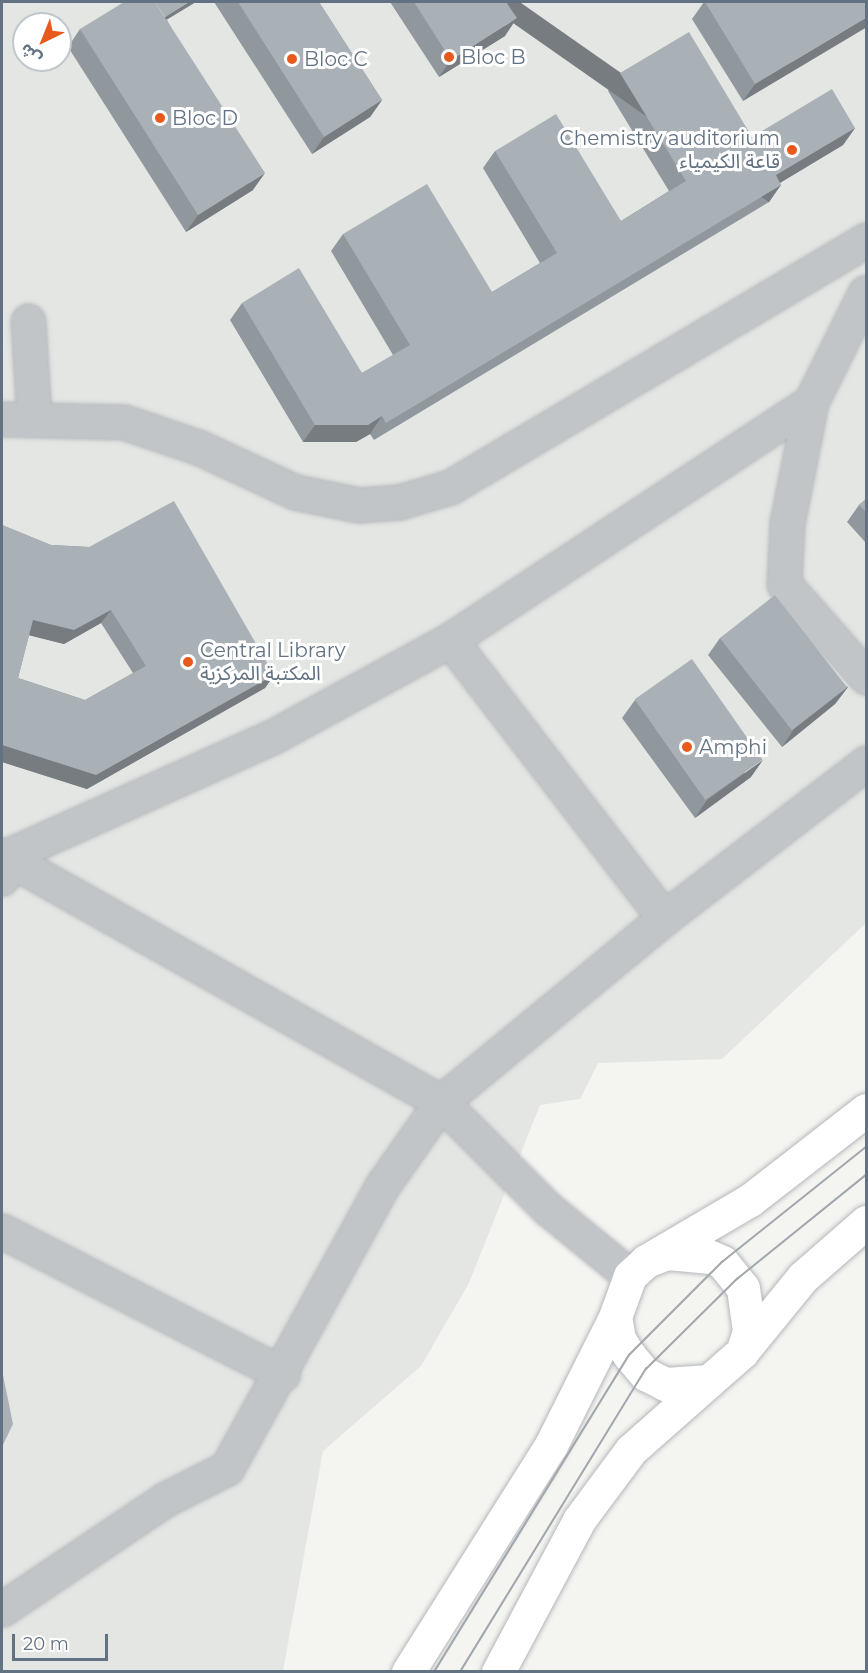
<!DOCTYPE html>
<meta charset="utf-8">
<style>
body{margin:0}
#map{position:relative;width:868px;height:1673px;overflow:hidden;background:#f4f4f0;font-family:Montserrat,"Noto Sans Arabic",sans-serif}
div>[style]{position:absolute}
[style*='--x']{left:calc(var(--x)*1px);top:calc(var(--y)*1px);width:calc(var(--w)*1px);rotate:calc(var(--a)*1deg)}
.built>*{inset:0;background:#e4e6e3}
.roads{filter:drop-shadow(0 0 2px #b4b8bc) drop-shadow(0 0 2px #b4b8bc)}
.minor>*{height:33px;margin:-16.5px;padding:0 16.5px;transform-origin:16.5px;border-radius:16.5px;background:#c1c5c8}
.major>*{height:33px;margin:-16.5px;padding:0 16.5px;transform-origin:16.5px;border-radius:16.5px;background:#fff}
.tram>*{height:1.5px;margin:-0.75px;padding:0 0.75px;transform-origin:0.75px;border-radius:0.75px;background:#a1a7ad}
.wall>*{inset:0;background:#91989d}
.shaded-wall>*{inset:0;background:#767c80;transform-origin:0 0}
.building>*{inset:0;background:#a9b1b7;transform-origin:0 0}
.dots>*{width:16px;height:16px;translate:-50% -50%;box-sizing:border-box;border:3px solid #fff;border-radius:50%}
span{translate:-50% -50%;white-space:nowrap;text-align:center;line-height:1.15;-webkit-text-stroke:6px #fff;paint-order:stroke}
.poi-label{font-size:20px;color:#627282}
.left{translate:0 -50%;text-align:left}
.right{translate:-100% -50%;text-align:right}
.frame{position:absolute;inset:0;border:3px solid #627282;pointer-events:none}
.north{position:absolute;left:12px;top:12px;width:60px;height:60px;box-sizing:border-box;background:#fff;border:2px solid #c0c7cd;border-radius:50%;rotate:223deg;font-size:16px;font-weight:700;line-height:24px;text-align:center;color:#627282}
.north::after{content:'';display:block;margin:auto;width:21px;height:27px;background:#e8591c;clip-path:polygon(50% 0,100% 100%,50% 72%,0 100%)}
.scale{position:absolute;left:12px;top:1634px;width:96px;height:27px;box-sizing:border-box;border:3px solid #627282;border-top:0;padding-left:8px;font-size:18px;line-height:21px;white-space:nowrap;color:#627282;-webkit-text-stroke:4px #fff;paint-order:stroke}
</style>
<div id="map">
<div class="built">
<div style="clip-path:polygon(evenodd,2px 2px,866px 2px,866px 923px,722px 1059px,598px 1063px,580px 1099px,540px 1105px,469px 1283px,421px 1366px,323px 1451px,283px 1671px,2px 1672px,2px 2px,24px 24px,60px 24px,60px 60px,24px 60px,24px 24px)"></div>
</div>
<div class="roads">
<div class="minor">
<div style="--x:28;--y:321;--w:97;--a:86.5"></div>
<div style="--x:811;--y:402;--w:123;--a:101.2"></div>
<div style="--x:787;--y:523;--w:61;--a:92.8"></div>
<div style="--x:784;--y:584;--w:124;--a:48.6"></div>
<div style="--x:2;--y:419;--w:122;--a:1.4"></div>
<div style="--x:124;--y:422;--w:78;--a:18.7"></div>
<div style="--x:198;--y:447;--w:107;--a:24.9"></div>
<div style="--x:295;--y:492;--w:65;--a:11.5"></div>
<div style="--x:359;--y:505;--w:40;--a:-4.3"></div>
<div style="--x:399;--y:502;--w:53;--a:-16.4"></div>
<div style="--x:450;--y:487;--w:484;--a:-30.7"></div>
<div style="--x:450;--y:640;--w:351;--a:52.4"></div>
<div style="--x:2;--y:855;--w:504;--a:29.36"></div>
<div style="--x:441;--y:1102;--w:150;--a:45"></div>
<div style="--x:547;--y:1208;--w:107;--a:39.3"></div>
<div style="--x:2;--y:878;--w:23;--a:-77"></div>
<div style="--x:7;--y:856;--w:290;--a:-24.2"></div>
<div style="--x:272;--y:737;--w:203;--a:-28.6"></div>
<div style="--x:450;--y:640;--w:432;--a:-33.4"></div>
<div style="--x:811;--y:402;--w:122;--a:-63.6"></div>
<div style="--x:2;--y:1231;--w:315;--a:27"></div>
<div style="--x:2;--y:1609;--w:197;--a:-33.9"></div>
<div style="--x:166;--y:1499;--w:68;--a:-26.9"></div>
<div style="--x:227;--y:1468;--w:322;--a:-61.2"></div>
<div style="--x:382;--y:1186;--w:103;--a:-54.9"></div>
<div style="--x:441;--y:1102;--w:289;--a:-39.5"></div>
<div style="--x:664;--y:918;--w:255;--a:-37.5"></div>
</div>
<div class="major">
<div style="--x:646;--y:1261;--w:22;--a:-21"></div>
<div style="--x:667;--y:1253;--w:44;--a:5.2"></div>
<div style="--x:711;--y:1257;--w:12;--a:24"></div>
<div style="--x:722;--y:1262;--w:33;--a:51"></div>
<div style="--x:743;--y:1288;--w:43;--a:82.1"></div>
<div style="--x:749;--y:1331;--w:22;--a:108"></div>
<div style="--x:742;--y:1352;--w:44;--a:138.7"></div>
<div style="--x:709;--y:1381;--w:44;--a:176.1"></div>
<div style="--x:665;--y:1384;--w:22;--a:-153"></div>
<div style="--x:645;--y:1374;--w:25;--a:-130"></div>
<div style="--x:629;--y:1355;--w:19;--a:-122"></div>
<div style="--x:619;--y:1339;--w:22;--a:-100"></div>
<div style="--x:615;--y:1317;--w:44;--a:-69.9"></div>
<div style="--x:630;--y:1276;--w:22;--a:-43"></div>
<div style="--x:646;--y:1261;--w:121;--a:-30.4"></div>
<div style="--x:750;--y:1200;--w:147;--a:-37.8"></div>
<div style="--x:745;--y:1348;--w:92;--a:-50.8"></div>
<div style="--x:803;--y:1277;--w:84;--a:-41.1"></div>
<div style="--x:408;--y:1672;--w:268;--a:-57.8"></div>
<div style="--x:551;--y:1445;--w:143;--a:-63.4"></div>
<div style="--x:498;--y:1672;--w:172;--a:-61.9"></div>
<div style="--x:579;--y:1520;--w:87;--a:-53.4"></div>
<div style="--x:631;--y:1450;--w:104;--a:-41.5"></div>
</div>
</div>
<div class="tram">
<div style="--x:434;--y:1672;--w:372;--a:-58.4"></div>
<div style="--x:629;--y:1355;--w:132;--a:-45"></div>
<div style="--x:722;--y:1262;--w:184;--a:-38.6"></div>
<div style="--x:460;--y:1672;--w:356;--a:-58.5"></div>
<div style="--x:646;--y:1369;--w:128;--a:-44.7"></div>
<div style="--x:737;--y:1279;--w:166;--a:-38.9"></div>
</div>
<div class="wall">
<div style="clip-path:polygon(214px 2px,319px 2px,382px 100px,370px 117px,312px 154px)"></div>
<div style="clip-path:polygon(390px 2px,506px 2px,505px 36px,439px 77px)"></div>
<div style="clip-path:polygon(704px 2px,867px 2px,743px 101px,692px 19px)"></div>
<div style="clip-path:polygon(167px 20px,253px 190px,186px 232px,68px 47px,80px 29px)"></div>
<div style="clip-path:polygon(620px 73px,752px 137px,855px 128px,843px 145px,780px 183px,769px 202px,374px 440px,370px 434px,356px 442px,303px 442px,230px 320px,242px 303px,362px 373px,393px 355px,331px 251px,343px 234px,492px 292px,540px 263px,483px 168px,495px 151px,621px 221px,669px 191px,608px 91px)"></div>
<div style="clip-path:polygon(867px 498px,867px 544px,847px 522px,859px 505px)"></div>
<div style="clip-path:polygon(evenodd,2px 525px,51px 545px,89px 547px,274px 675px,265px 688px,87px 789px,2px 762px,2px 525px,101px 623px,133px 673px,85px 700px,18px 678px,29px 635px,64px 644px,101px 623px)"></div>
<div style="clip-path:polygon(720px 638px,848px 687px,835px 704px,782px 747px,708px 655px)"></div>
<div style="clip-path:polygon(635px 700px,751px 777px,695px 818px,622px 718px)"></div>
</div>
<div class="shaded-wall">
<div style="clip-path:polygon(189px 2px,196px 2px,153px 28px,158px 21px)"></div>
<div style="clip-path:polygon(867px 17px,867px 27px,743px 101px,755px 84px)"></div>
<div style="clip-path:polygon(517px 18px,505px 36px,439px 77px,451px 60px)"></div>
<div style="clip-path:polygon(382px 100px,370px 117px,312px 154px,324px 137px)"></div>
<div style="clip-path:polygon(855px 128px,843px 145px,763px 193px,776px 175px)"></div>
<div style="clip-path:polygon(265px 173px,253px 190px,186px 232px,198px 215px)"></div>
<div style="left:781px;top:185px;width:21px;height:461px;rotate:125deg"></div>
<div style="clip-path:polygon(382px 416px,370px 434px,356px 442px,303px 442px,315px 425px)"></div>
<div style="clip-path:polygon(111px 610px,101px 623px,64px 644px,24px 634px,33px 620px)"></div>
<div style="clip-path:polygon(274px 675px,265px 688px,87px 789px,2px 762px,2px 745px)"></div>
<div style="clip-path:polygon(848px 687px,835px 704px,782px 747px,794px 729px)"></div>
<div style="clip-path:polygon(763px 760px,751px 777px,695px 818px,707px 800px)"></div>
</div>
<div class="building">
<div style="clip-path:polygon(124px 2px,155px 2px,265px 173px,198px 215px,80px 29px)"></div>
<div style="clip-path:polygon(155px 2px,189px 2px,165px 17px)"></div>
<div style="clip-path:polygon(238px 2px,319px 2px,382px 100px,324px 137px)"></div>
<div style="clip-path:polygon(414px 2px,506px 2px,517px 18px,451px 60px)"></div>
<div style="clip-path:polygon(705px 2px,867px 2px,867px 17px,755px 84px)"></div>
<div style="clip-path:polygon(689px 32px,752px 137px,832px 89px,855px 128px,776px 175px,781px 185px,386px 423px,382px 416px,368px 425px,315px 425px,242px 303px,299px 268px,362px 373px,410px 345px,343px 234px,427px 184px,492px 292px,557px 253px,495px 151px,556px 114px,621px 221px,686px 181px,620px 73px)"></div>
<div style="clip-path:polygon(867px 498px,867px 513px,859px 505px)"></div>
<div style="clip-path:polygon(evenodd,174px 501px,274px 675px,96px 775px,2px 745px,2px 525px,51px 545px,89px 547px,174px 501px,111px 610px,146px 666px,85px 700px,18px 678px,33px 620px,74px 630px,111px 610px)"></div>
<div style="left:775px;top:595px;width:117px;height:70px;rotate:52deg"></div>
<div style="left:692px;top:659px;width:123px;height:70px;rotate:55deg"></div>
<div style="clip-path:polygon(2px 1370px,13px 1424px,2px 1447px)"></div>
</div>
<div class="dots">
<div style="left:449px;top:57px;background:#e8591c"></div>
<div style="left:292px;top:59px;background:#e8591c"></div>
<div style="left:160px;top:118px;background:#e8591c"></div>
<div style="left:792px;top:150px;background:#e8591c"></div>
<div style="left:188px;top:662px;background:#e8591c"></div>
<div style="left:687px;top:747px;background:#e8591c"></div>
</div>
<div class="poi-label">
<span class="left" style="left:461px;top:57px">Bloc B</span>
<span class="left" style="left:304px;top:59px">Bloc C</span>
<span class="left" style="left:172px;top:118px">Bloc D</span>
<span class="right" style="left:780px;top:150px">Chemistry auditorium<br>قاعة الكيمياء</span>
<span class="left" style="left:200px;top:662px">Central Library<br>المكتبة المركزية</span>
<span class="left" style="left:699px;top:747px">Amphi</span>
</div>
<div class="frame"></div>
<div class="north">ش</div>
<div class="scale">20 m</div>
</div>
